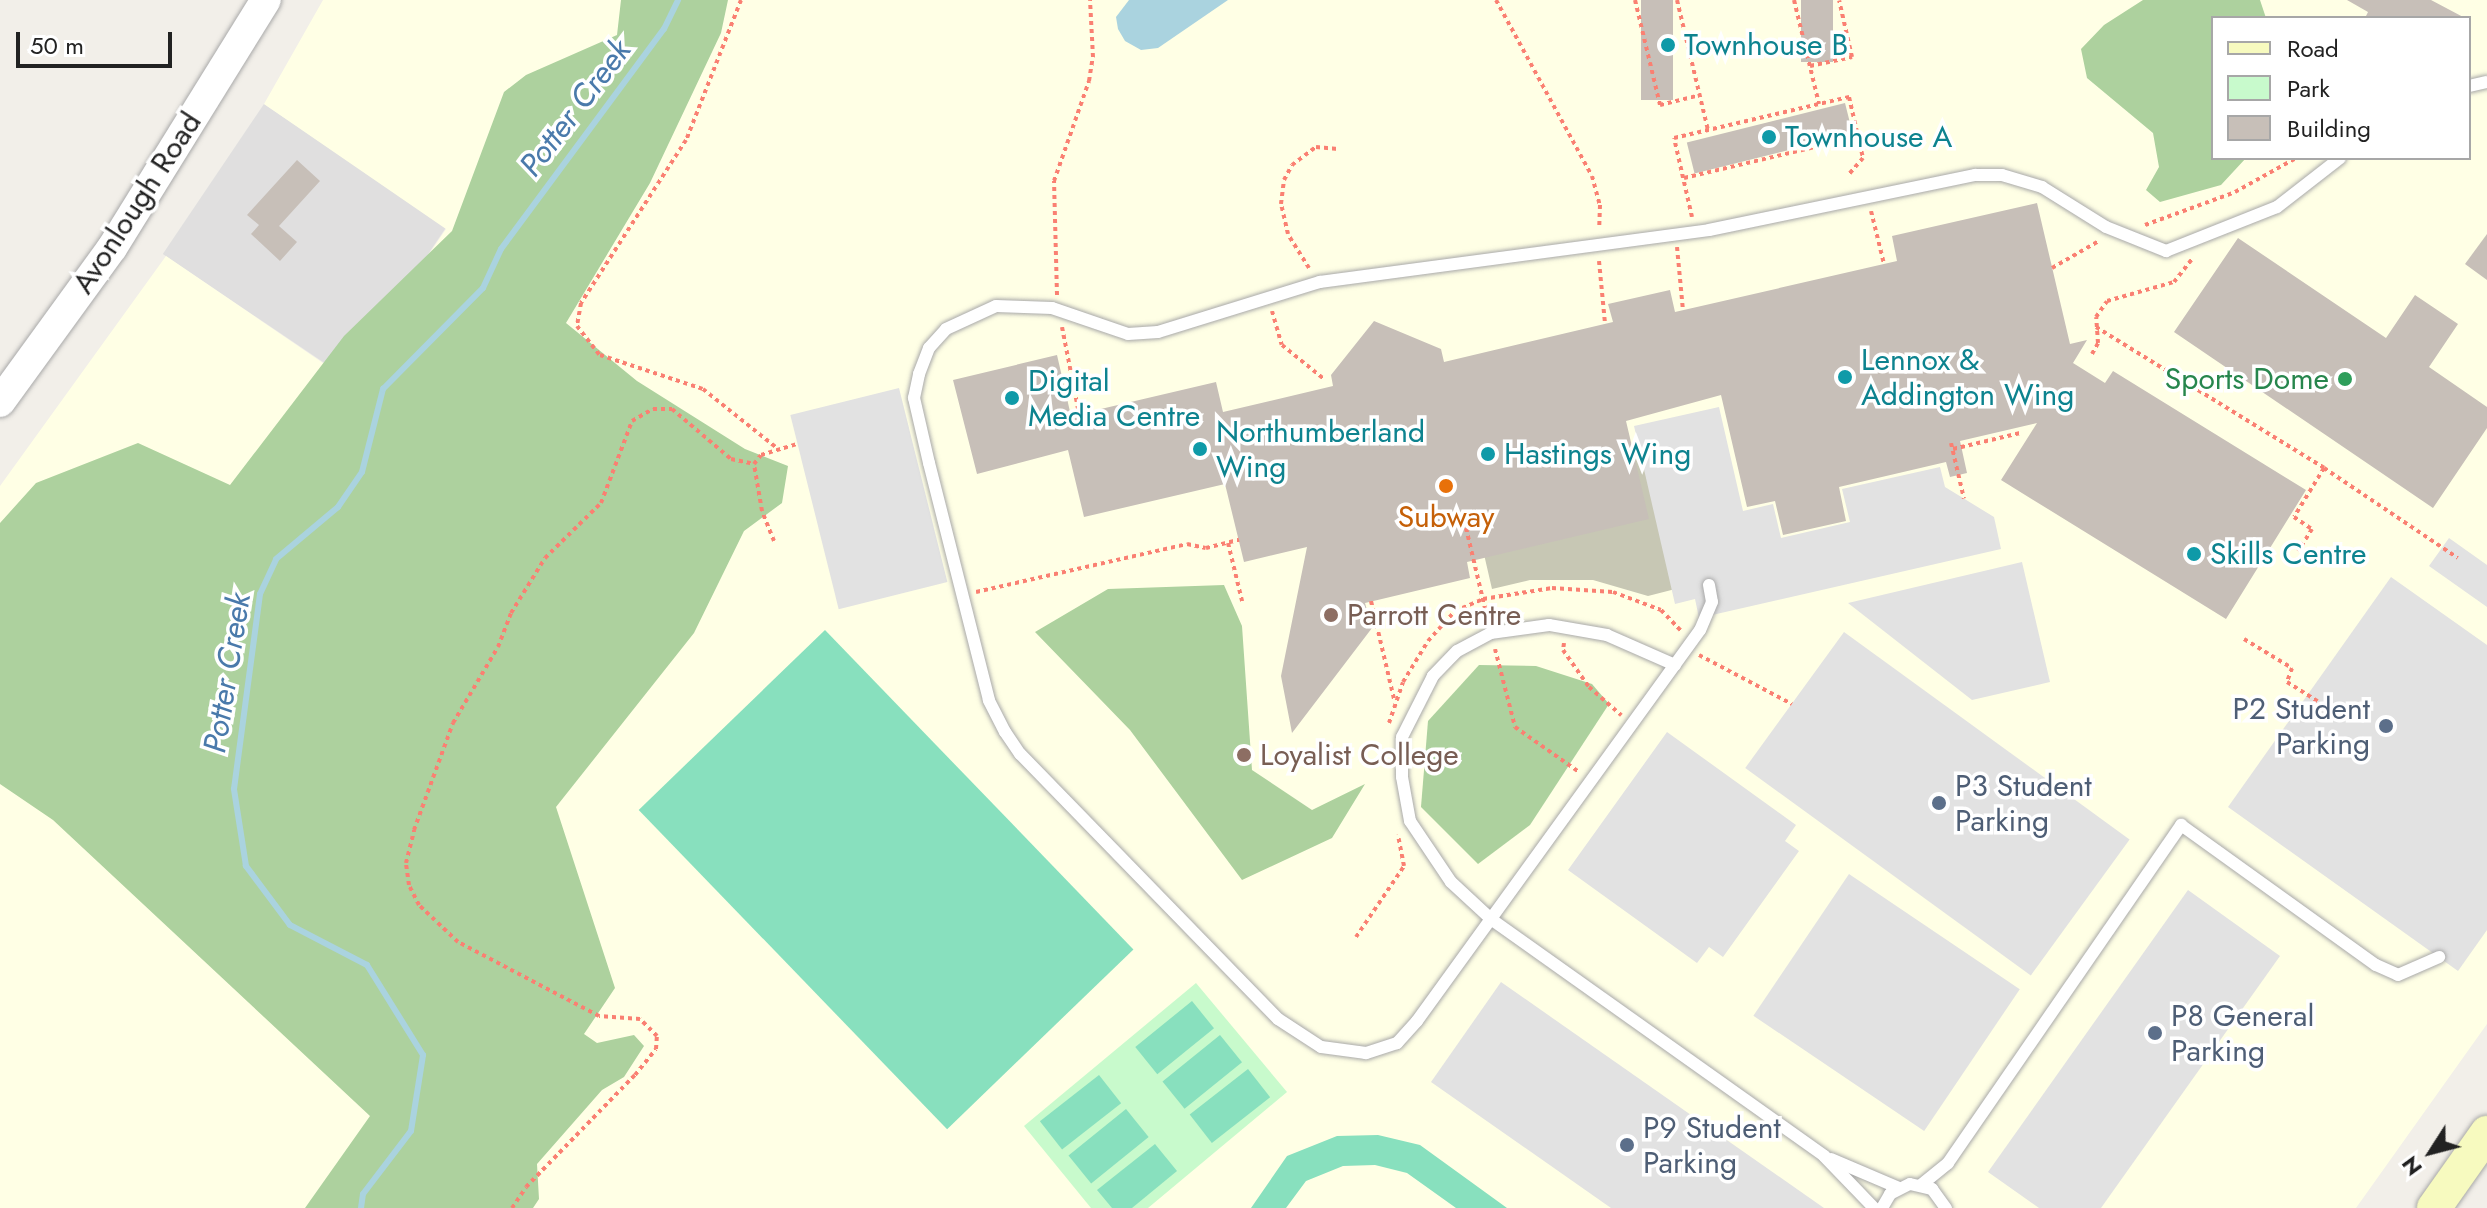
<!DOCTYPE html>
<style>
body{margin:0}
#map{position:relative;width:2487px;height:1208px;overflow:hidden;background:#f2efe9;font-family:Jost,sans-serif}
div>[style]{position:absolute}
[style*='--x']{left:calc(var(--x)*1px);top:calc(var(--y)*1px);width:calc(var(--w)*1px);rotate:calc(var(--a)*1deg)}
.residential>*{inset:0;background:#e0dfdf;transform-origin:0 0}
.education>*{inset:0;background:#ffffe5}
.construction>*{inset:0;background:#c7c7b4}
.forest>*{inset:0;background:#add19e}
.park>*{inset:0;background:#c8facc}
.pitch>*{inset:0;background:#88e0be;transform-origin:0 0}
.parking>*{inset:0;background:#e2e2e2;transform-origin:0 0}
.water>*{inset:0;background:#aad3df}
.stream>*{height:6px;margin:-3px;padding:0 3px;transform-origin:3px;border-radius:3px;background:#aad3df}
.building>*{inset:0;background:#c7bfb8;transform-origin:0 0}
.path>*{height:4px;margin-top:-2px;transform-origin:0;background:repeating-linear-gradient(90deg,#fa8072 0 4px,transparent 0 8px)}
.roads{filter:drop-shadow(0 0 2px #a9a9a9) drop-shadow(0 0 2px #a9a9a9)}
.service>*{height:12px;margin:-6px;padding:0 6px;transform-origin:6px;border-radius:6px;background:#fff}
.tertiary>*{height:30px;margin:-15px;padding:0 15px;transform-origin:15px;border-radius:15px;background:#fff}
.secondary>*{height:34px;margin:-17px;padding:0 17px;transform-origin:17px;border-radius:17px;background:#f7fabf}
.dots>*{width:22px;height:22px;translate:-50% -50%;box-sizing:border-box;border:4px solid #fff;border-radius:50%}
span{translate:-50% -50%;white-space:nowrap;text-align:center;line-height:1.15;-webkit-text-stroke:7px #fff;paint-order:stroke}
.culture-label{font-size:30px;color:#0d838f}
.left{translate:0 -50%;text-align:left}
.street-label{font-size:30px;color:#222}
.leisure-label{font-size:30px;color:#27864d}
.right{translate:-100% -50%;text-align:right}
.food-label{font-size:30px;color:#c56008}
.education-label{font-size:30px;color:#785e54}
.service-label{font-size:30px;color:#4e5e75}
.water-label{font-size:32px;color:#4a7aab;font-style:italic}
.legend{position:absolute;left:2211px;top:16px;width:260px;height:144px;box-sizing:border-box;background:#fff;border:2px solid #a7a7a7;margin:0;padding:10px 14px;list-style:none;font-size:24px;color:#222}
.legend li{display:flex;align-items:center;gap:16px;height:40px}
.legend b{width:40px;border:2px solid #a7a7a7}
.north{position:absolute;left:2391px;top:1112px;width:80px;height:80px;-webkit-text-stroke:6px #fff;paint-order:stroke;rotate:234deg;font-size:22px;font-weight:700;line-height:32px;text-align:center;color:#222}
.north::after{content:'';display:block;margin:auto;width:28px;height:36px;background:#222;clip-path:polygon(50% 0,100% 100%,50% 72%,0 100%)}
.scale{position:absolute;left:16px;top:32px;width:156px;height:36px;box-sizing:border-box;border:4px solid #222;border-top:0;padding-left:10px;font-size:24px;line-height:28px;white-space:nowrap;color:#222;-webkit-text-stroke:6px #fff;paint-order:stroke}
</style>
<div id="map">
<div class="residential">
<div style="left:264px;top:104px;width:220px;height:181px;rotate:34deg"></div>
</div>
<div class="education">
<div style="clip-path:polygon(evenodd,323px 0,2487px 0,2487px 1024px,2356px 1208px,0 1208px,0 486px,166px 256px,345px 378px,446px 229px,264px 104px,323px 0,2213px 18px,2469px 18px,2469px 158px,2213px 158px,2213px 18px)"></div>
</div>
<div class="construction">
<div style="clip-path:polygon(1654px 442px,1687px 586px,1648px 596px,1593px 580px,1530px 580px,1492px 589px,1474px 511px,1563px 463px)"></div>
</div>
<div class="forest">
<div style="clip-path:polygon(621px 0,728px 0,721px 33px,650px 183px,566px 323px,637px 381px,745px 449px,788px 466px,782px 503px,744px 531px,694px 633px,556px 807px,615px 988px,584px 1034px,597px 1043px,634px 1035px,644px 1046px,624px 1077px,602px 1090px,537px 1164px,539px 1199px,533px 1208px,305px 1208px,370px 1116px,53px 820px,0 784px,0 523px,36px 483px,138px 443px,230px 485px,344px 336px,452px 231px,504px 92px,526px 75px,617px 35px)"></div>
<div style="clip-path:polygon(2143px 0,2260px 0,2266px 18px,2213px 18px,2213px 158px,2246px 158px,2221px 185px,2160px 202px,2146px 190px,2159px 167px,2153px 133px,2087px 78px,2081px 49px,2104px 25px)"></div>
<div style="clip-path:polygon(1224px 585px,1242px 626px,1252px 770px,1312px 810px,1365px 784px,1332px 838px,1242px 880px,1130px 730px,1035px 632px,1108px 589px)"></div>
<div style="clip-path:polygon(1479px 665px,1536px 666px,1592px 684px,1609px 704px,1530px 825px,1478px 864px,1421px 807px,1428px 721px)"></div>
</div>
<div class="park">
<div style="clip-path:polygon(1196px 983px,1287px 1092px,1148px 1208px,1091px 1208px,1024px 1126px)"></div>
</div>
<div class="pitch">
<div style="left:825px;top:630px;width:444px;height:259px;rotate:46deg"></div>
<div style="left:1192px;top:1001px;width:35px;height:73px;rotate:51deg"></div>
<div style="left:1220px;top:1035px;width:35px;height:74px;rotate:51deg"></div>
<div style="left:1248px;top:1069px;width:36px;height:74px;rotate:52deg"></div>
<div style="left:1099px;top:1075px;width:36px;height:75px;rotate:52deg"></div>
<div style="left:1126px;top:1109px;width:36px;height:74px;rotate:51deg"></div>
<div style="clip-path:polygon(1378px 1135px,1420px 1145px,1507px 1208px,1456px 1208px,1407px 1173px,1375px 1165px,1343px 1166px,1306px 1181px,1286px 1208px,1251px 1208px,1287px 1156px,1337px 1136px)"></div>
<div style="clip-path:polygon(1155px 1144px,1177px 1171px,1132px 1208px,1112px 1208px,1097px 1190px)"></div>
</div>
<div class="parking">
<div style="left:899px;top:388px;width:200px;height:112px;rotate:76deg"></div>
<div style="clip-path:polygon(1719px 407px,1743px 511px,1773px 504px,1781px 538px,1850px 522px,1842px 489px,1940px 467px,1945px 487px,1994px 517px,2001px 549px,1699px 618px,1695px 599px,1675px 604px,1634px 426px)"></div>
<div style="clip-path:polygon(2449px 538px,2487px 565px,2487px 607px,2429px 566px)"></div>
<div style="clip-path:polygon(2022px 562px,2050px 682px,1972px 700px,1848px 603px)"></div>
<div style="clip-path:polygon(2391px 577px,2487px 645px,2487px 930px,2458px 971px,2228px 807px)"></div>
<div style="left:1844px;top:632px;width:353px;height:168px;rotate:36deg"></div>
<div style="clip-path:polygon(1667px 732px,1796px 825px,1785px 841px,1799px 851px,1723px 957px,1709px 947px,1697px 963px,1568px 870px)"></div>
<div style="left:1849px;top:874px;width:206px;height:171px;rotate:34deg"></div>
<div style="clip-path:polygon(2188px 890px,2280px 956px,2101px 1208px,2039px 1208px,1988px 1172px)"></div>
<div style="clip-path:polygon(1501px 982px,1824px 1208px,1611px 1208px,1431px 1082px)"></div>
</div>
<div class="water">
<div style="clip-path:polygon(1129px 0,1228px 0,1158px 48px,1141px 50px,1125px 41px,1118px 29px,1116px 17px)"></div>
</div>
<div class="stream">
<div style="--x:361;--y:1208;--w:14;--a:-82"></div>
<div style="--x:363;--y:1194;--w:79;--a:-52.7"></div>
<div style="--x:411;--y:1131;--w:77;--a:-81"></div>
<div style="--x:423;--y:1055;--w:106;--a:-121.9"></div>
<div style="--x:367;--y:965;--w:87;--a:-152.5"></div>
<div style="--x:290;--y:925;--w:74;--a:-126.7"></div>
<div style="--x:246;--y:866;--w:78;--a:-98.9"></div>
<div style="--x:234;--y:789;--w:197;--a:-82.4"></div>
<div style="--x:260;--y:594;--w:38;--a:-65"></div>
<div style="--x:276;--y:559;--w:81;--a:-40"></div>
<div style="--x:338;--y:507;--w:42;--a:-55.6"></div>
<div style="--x:362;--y:472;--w:86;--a:-75.8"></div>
<div style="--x:383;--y:389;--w:142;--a:-45.3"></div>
<div style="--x:483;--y:288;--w:43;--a:-65.2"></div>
<div style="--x:501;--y:249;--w:274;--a:-53.5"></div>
<div style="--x:664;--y:29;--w:32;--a:-64"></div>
</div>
<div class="building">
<div style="left:1641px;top:0;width:32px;height:100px"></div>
<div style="left:1801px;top:0;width:32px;height:62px"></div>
<div style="clip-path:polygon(2347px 0,2431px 0,2465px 18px,2365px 18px,2368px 12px)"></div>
<div style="left:1845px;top:103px;width:32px;height:163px;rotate:76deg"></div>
<div style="clip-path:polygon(297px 160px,320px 181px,279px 226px,297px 242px,280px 261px,251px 234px,259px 225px,247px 215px)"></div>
<div style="clip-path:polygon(2037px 203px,2070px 344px,2087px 340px,2073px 363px,2105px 383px,2113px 371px,2306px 490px,2226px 619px,2001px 480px,2037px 423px,1960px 441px,1967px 473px,1950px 477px,1946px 462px,1839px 487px,1846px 521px,1783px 535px,1775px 501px,1747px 507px,1721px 395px,1626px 421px,1649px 519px,1467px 562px,1470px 578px,1365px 603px,1372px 628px,1292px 733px,1281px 676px,1307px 547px,1244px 562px,1225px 484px,1084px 517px,1068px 450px,977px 474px,953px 380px,1057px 355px,1071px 416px,1216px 382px,1223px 412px,1333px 386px,1331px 375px,1374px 321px,1441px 349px,1444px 362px,1613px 322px,1608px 304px,1670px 290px,1675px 312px,1897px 261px,1892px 236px)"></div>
<div style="clip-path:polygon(2487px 234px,2487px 280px,2465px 264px)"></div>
<div style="clip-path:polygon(2238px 238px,2386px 338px,2415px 295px,2458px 324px,2429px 367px,2487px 407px,2487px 428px,2433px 508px,2174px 332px)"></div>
</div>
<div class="path">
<div style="--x:741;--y:0;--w:150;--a:111.4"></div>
<div style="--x:686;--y:140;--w:194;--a:122.8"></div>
<div style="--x:581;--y:303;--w:23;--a:100"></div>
<div style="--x:577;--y:326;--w:37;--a:52"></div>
<div style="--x:600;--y:355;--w:108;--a:18.3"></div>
<div style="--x:703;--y:389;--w:95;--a:38.6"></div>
<div style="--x:1496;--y:0;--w:200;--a:61.4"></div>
<div style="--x:1592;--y:176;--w:30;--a:75"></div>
<div style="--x:1600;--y:205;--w:23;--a:92"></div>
<div style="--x:1635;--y:0;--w:108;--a:76.6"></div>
<div style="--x:1660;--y:105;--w:41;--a:-14"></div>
<div style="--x:1677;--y:0;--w:134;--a:76.6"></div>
<div style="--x:1794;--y:0;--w:107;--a:76.5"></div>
<div style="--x:1810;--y:66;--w:43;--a:-12.1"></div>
<div style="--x:1852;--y:57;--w:58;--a:-102.8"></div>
<div style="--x:1684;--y:178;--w:179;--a:-13.3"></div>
<div style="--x:1871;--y:211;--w:55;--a:76.2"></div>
<div style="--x:1692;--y:217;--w:81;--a:-102.8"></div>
<div style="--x:1674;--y:138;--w:180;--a:-13.2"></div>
<div style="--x:1849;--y:97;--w:63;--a:77.1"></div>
<div style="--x:1863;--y:158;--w:23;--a:131"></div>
<div style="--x:2145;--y:225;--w:96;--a:-20.1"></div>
<div style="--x:2235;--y:192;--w:70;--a:-29.1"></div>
<div style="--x:1677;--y:247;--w:64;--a:84.6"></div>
<div style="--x:1599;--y:261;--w:62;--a:84.5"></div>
<div style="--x:1309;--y:268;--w:40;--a:-122"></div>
<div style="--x:1288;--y:234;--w:31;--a:-103"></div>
<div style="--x:1281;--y:204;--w:24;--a:-83"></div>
<div style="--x:1284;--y:180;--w:17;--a:-62"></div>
<div style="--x:1292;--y:165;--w:30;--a:-37"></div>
<div style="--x:1316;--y:147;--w:22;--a:5"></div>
<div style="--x:2052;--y:268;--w:54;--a:-29.9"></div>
<div style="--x:1057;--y:295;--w:114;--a:-91.5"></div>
<div style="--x:1054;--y:181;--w:106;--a:-70.7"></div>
<div style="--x:1089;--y:81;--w:24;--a:-81"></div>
<div style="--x:1093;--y:57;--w:57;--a:-93"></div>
<div style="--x:1272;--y:311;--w:35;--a:74"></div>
<div style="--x:1282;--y:345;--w:54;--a:39"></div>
<div style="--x:1062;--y:327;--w:89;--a:78.9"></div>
<div style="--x:2096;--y:327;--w:268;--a:31.7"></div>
<div style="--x:2324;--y:468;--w:57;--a:121.5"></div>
<div style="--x:2294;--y:517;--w:22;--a:34"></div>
<div style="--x:2312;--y:529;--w:26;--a:122"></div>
<div style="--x:2092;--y:354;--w:13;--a:-61"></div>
<div style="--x:2098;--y:343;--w:26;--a:-94"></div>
<div style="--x:2096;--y:317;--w:19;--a:-55"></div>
<div style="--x:2107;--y:301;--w:70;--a:-15.8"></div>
<div style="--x:2174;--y:282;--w:29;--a:-52"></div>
<div style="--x:1951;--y:443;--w:57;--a:76.9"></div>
<div style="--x:1953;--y:449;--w:69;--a:-13.4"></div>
<div style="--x:2324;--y:468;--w:161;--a:33.9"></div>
<div style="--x:1466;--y:528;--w:91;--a:76.7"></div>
<div style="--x:774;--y:541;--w:32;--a:-112"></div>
<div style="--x:762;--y:511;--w:48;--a:-99.7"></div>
<div style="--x:754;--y:464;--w:11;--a:-52"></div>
<div style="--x:761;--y:455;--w:38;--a:-17"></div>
<div style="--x:1228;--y:543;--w:60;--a:76.4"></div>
<div style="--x:976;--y:592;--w:216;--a:-12.8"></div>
<div style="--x:1187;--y:544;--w:19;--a:12"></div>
<div style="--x:1206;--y:548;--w:34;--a:-14"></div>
<div style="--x:1371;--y:601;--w:101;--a:76.8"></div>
<div style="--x:2244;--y:639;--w:56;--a:31.1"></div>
<div style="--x:2292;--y:668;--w:15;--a:110"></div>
<div style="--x:2287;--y:682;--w:36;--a:32"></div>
<div style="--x:1564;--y:643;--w:7;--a:98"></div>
<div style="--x:1563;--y:650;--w:45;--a:54.9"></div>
<div style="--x:1589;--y:687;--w:43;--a:41.2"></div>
<div style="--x:1495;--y:649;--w:81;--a:75.6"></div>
<div style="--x:1515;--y:727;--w:78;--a:35.1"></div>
<div style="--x:1699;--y:655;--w:105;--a:27.8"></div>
<div style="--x:1389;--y:723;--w:43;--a:-71.1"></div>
<div style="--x:1403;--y:682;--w:48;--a:-58.6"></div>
<div style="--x:1428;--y:641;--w:40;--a:-48"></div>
<div style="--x:1455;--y:611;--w:30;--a:-23"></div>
<div style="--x:1483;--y:599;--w:70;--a:-9.1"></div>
<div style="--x:1552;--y:588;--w:61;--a:3.8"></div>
<div style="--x:1613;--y:592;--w:51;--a:20.6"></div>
<div style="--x:1661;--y:610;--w:30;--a:46"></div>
<div style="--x:1356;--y:937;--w:86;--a:-55.9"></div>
<div style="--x:1404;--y:866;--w:32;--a:-101"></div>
<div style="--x:512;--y:1208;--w:25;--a:-56"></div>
<div style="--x:526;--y:1187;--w:156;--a:-45.8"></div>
<div style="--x:635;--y:1075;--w:33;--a:-51"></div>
<div style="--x:656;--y:1049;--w:13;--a:-86"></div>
<div style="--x:657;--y:1036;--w:24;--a:-135"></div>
<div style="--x:640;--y:1019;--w:41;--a:-175.8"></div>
<div style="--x:599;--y:1016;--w:159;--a:-152.3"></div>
<div style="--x:458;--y:942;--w:54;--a:-136.5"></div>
<div style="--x:419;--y:905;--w:22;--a:-117"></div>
<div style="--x:409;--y:885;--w:22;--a:-98"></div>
<div style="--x:406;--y:863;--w:34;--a:-76"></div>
<div style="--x:414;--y:830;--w:114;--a:-70"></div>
<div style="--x:453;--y:723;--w:88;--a:-59.4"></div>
<div style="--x:498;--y:647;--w:36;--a:-69"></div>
<div style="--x:511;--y:613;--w:65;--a:-58.3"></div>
<div style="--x:545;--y:558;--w:78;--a:-44.5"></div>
<div style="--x:601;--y:503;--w:88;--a:-69.3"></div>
<div style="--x:632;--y:421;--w:24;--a:-30"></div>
<div style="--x:653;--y:409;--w:19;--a:0"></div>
<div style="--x:672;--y:409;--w:77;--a:40.3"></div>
<div style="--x:731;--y:459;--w:24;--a:12"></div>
</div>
<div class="roads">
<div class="service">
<div style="--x:2469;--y:86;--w:18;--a:-13"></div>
<div style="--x:1709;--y:585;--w:17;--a:80"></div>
<div style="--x:1712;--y:602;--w:30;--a:113"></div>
<div style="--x:1700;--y:630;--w:483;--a:125.9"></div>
<div style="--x:1417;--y:1021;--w:30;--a:132"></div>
<div style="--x:1397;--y:1043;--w:33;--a:162"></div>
<div style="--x:1366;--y:1053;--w:45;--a:-172.4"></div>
<div style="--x:1321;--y:1047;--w:51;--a:-146.9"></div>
<div style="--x:1278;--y:1019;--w:370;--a:-134.2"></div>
<div style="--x:1020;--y:754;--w:27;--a:-124"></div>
<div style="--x:1005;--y:732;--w:36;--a:-117"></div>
<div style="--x:989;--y:700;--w:244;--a:-104.2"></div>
<div style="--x:929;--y:463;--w:67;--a:-103"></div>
<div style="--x:914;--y:398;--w:25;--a:-78"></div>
<div style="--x:919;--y:374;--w:28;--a:-69"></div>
<div style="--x:929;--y:348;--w:25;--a:-48"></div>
<div style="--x:946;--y:329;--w:55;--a:-24.7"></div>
<div style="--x:996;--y:306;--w:56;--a:2"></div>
<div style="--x:1052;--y:308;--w:80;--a:18.9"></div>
<div style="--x:1128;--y:334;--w:30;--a:-4"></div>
<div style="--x:1158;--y:332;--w:170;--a:-17.2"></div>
<div style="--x:1320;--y:282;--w:392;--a:-7.6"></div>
<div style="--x:1709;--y:230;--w:272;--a:-11.7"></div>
<div style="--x:1975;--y:175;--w:27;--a:0"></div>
<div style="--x:2002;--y:175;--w:42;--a:16.7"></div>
<div style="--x:2042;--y:187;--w:75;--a:32"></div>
<div style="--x:2106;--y:227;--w:65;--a:21.8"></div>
<div style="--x:2166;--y:251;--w:119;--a:-21.6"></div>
<div style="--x:2277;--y:207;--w:80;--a:-37.9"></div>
<div style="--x:1675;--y:665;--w:74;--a:-156.2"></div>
<div style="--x:1607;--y:635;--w:59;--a:-170.2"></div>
<div style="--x:1549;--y:625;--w:59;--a:172.1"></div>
<div style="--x:1491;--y:633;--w:38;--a:152"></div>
<div style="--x:1457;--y:651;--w:35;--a:134"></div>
<div style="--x:1433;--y:676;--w:68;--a:116.9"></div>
<div style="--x:1402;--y:737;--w:40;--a:90"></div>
<div style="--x:1402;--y:777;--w:45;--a:79.7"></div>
<div style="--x:1410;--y:821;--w:73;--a:56.1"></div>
<div style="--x:1451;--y:882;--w:54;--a:42.8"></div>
<div style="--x:1491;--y:919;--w:409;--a:35.4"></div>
<div style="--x:1824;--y:1156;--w:72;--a:46.1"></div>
<div style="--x:1831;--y:1159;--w:74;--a:23.1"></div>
<div style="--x:1921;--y:1185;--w:35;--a:-39"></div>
<div style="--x:1948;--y:1163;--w:411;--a:-55.4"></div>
<div style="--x:2181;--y:825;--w:240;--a:35.7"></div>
<div style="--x:2376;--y:965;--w:24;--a:24"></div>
<div style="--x:2398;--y:975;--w:45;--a:-23.7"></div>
<div style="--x:1882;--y:1208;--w:16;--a:-60"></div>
<div style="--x:1890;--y:1194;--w:22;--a:-27"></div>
<div style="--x:1910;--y:1184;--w:23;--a:13"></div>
<div style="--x:1932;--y:1189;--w:24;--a:54"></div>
</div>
<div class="tertiary">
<div style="--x:0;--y:402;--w:190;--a:-54"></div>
<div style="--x:112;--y:248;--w:292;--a:-58.2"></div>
</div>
<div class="secondary">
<div style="--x:2434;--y:1208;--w:92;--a:-54.8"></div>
</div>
</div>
<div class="dots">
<div style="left:1668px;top:45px;background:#0f9aa8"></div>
<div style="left:1769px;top:137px;background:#0f9aa8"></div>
<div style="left:1845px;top:377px;background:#0f9aa8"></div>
<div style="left:2345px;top:379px;background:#2e9e5b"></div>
<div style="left:1012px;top:398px;background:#0f9aa8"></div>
<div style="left:1200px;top:449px;background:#0f9aa8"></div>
<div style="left:1488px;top:454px;background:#0f9aa8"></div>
<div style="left:1446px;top:486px;background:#e8710a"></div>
<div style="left:2194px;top:554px;background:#0f9aa8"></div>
<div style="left:1331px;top:615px;background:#8d6e63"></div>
<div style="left:2386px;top:726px;background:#5c6f8a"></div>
<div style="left:1244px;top:755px;background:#8d6e63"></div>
<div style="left:1939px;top:803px;background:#5c6f8a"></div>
<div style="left:2155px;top:1033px;background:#5c6f8a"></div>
<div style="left:1627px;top:1145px;background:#5c6f8a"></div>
</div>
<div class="culture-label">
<span class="left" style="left:1684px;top:45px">Townhouse B</span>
<span class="left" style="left:1785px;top:137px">Townhouse A</span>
<span class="left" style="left:1861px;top:377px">Lennox &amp;<br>Addington Wing</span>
<span class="left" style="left:1028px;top:398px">Digital<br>Media Centre</span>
<span class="left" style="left:1216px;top:449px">Northumberland<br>Wing</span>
<span class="left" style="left:1504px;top:454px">Hastings Wing</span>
<span class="left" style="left:2210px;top:554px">Skills Centre</span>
</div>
<div class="street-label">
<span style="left:137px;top:203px;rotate:-57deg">Avonlough Road</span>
</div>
<div class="leisure-label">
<span class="right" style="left:2329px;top:379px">Sports Dome</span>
</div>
<div class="food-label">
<span style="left:1446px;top:517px">Subway</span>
</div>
<div class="education-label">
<span class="left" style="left:1347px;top:615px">Parrott Centre</span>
<span class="left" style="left:1260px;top:755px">Loyalist College</span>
</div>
<div class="service-label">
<span class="right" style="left:2370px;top:726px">P2 Student<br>Parking</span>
<span class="left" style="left:1955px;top:803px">P3 Student<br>Parking</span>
<span class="left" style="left:2171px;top:1033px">P8 General<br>Parking</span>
<span class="left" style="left:1643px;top:1145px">P9 Student<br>Parking</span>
</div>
<div class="water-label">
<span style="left:575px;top:108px;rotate:-53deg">Potter Creek</span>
<span style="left:227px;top:673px;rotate:-81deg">Potter Creek</span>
</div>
<ul class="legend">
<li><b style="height:10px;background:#f7fabf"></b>Road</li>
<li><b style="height:22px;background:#c8facc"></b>Park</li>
<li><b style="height:22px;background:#c7bfb8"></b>Building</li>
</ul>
<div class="north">N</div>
<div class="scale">50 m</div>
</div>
